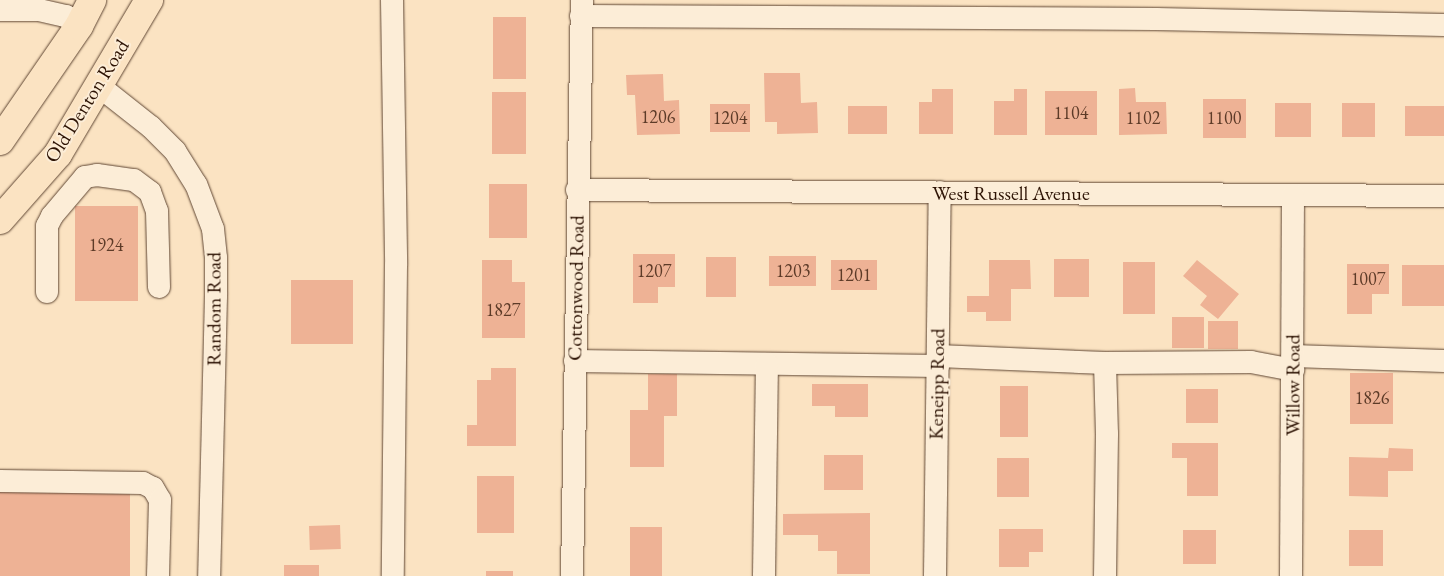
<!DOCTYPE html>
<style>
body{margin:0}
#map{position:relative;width:1444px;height:576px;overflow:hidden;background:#fbe3c2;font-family:"EB Garamond",serif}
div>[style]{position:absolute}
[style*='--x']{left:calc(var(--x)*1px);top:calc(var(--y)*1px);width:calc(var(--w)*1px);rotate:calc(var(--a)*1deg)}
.building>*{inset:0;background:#eeb295;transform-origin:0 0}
.roads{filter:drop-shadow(0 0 1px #604734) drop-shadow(0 0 1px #604734)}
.minor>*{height:22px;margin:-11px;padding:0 11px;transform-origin:11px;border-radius:11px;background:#fcedd7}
.major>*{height:28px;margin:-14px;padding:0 14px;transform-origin:14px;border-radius:14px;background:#fbe3c2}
span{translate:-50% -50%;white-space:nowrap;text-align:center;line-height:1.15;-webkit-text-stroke:4px #fcedd7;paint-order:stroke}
.number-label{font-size:18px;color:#5d3b28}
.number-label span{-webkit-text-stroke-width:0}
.street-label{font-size:20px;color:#2d1304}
</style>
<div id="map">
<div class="building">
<div style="left:493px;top:17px;width:33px;height:62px"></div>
<div style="clip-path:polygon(764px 73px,800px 73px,801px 103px,817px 102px,818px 133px,777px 134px,777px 122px,765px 122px)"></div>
<div style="clip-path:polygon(663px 74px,664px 101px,679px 100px,680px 134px,637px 135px,635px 95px,627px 95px,626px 75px)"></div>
<div style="clip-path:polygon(1135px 88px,1136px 102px,1166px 102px,1167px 134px,1119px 135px,1119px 89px)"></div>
<div style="clip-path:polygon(932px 89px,953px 89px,953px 134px,919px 134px,919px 102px,932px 102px)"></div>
<div style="clip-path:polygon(1014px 89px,1027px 89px,1027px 135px,994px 135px,994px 101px,1014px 101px)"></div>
<div style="left:1045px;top:91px;width:52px;height:44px"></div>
<div style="left:492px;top:92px;width:34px;height:62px"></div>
<div style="left:1203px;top:99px;width:43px;height:39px"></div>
<div style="left:1275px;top:103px;width:36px;height:34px"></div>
<div style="left:1342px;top:103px;width:33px;height:34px"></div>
<div style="left:710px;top:104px;width:40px;height:28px"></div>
<div style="left:848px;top:106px;width:39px;height:28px"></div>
<div style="left:1405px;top:106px;width:39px;height:30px"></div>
<div style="left:489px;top:184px;width:38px;height:54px"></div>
<div style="left:75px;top:206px;width:63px;height:95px"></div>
<div style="clip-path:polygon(633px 254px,675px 254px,675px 287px,658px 287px,658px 303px,633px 303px)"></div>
<div style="left:769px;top:256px;width:47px;height:30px"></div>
<div style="left:706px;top:257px;width:30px;height:40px"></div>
<div style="left:1054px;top:259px;width:35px;height:38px"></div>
<div style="clip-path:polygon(482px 260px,512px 260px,512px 282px,525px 282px,525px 338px,482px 338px)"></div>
<div style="left:831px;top:260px;width:46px;height:30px"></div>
<div style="clip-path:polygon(989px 260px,1030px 260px,1031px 289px,1011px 289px,1011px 321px,986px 321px,986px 312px,967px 312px,967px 296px,989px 296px)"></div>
<div style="clip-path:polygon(1197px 260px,1239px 294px,1218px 319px,1200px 305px,1207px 296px,1183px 276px)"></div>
<div style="left:1123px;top:262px;width:32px;height:52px"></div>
<div style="clip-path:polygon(1347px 264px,1389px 264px,1389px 294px,1372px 294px,1372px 314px,1347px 314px)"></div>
<div style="left:1402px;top:265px;width:42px;height:41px"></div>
<div style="left:291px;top:280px;width:62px;height:64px"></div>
<div style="left:1172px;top:317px;width:32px;height:31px"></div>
<div style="left:1208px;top:321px;width:30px;height:28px"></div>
<div style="clip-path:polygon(491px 368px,516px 368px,516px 446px,467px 446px,467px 425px,477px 425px,477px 380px,491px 380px)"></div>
<div style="left:1350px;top:373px;width:43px;height:51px"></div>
<div style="clip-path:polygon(648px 374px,677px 374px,677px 416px,664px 416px,664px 467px,630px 467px,630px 410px,648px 410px)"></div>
<div style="clip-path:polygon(812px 384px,868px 384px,868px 417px,835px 417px,835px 406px,812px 406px)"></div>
<div style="left:1000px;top:386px;width:28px;height:51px"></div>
<div style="left:1186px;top:389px;width:32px;height:34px"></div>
<div style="clip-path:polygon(1172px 443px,1218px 443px,1218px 496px,1187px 496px,1187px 458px,1172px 458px)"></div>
<div style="clip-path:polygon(1389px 448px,1413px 449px,1413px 471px,1388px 471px,1388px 497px,1349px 496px,1349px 457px,1388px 458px)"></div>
<div style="left:824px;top:455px;width:39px;height:35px"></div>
<div style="left:997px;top:458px;width:32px;height:39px"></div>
<div style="left:477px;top:476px;width:37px;height:57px"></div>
<div style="left:0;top:491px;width:130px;height:85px"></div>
<div style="clip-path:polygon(870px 513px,870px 574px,837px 574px,837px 551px,818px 551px,818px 535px,783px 535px,783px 514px)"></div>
<div style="left:340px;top:525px;width:24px;height:31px;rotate:88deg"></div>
<div style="left:630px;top:527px;width:32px;height:49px"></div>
<div style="clip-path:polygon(999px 529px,1043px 529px,1043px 552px,1029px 552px,1029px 567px,999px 567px)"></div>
<div style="left:1183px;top:530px;width:33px;height:34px"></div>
<div style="left:1349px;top:530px;width:34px;height:36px"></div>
<div style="left:284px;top:565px;width:35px;height:11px"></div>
<div style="left:486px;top:571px;width:27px;height:5px"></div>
</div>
<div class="roads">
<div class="minor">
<div style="--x:392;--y:0;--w:265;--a:89.1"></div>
<div style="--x:396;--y:265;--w:311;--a:90.6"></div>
<div style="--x:0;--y:10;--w:39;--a:0"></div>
<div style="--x:39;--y:10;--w:28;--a:13"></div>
<div style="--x:66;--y:16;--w:16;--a:38"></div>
<div style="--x:581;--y:16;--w:575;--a:0.3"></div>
<div style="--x:1156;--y:19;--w:288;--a:1.2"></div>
<div style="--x:99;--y:86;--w:66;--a:38.3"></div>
<div style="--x:151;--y:127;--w:34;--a:45"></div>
<div style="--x:175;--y:151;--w:39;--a:58"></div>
<div style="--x:196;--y:184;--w:48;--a:69.3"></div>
<div style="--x:213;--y:229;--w:29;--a:84"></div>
<div style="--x:216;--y:258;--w:38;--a:90"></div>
<div style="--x:216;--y:296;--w:280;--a:91.4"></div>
<div style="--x:577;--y:190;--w:867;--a:0.4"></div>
<div style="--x:47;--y:292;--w:66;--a:-90"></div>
<div style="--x:47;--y:226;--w:11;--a:-63"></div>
<div style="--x:52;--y:216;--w:51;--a:-49.8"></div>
<div style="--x:85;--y:177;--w:12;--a:-9"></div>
<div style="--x:97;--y:175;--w:37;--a:8"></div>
<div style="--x:134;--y:180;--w:20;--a:37"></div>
<div style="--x:150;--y:192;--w:20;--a:70"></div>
<div style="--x:157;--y:211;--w:76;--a:88.5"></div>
<div style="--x:938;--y:356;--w:167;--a:2.4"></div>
<div style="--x:1105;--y:363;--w:71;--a:88.4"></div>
<div style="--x:1107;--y:434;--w:142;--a:90.8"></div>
<div style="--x:1293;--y:356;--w:151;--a:1.9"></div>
<div style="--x:575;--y:361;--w:363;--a:0.8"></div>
<div style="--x:1105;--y:363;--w:146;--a:-0.4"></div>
<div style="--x:1251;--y:362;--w:43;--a:10.8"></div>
<div style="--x:0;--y:481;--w:143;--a:0.8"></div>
<div style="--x:143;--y:483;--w:11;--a:27"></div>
<div style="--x:153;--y:488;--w:14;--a:60"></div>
<div style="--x:160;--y:500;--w:76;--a:91.5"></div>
<div style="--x:572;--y:576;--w:576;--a:-89.01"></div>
<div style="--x:764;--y:576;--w:212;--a:-89.2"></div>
<div style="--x:935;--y:576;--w:384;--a:-89.3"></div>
<div style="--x:1291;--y:576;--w:381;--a:-89.7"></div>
</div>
<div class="major">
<div style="--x:0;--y:141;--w:140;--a:-55.5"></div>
<div style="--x:79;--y:26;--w:29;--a:-63"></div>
<div style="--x:0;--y:220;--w:88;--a:-48.7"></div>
<div style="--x:58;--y:154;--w:179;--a:-59.4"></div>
</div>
</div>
<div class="number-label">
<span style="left:1071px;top:113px">1104</span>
<span style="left:658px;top:117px">1206</span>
<span style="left:730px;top:118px">1204</span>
<span style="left:1143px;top:118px">1102</span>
<span style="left:1224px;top:118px">1100</span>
<span style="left:106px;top:245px">1924</span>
<span style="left:654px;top:271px">1207</span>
<span style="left:793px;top:271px">1203</span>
<span style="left:854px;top:275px">1201</span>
<span style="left:1368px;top:279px">1007</span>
<span style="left:503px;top:310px">1827</span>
<span style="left:1372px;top:398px">1826</span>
</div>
<div class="street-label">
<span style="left:87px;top:101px;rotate:-58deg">Old Denton Road</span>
<span style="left:1011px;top:193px">West Russell Avenue</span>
<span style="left:576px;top:288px;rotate:-89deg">Cottonwood Road</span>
<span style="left:214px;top:309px;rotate:-90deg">Random Road</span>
<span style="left:937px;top:384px;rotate:-89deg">Keneipp Road</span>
<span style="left:1293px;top:385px;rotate:-90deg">Willow Road</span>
</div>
</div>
